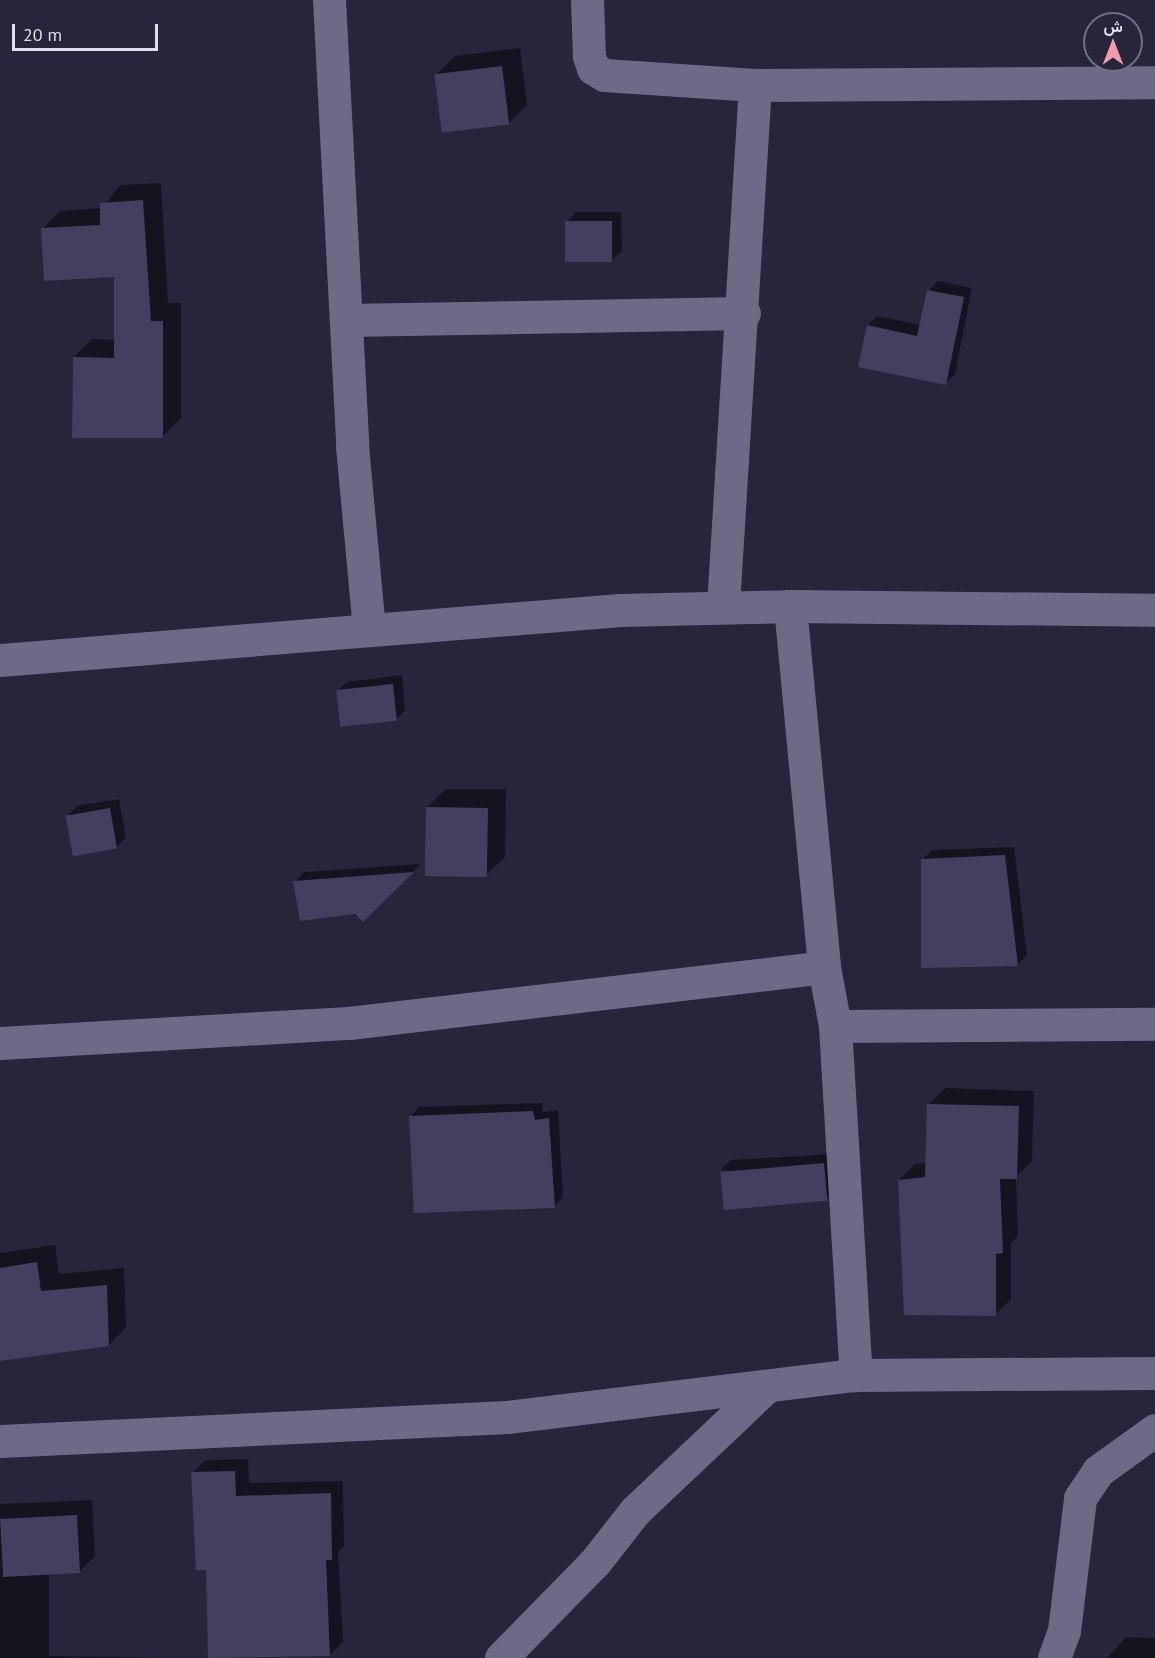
<!DOCTYPE html>
<meta charset="utf-8">
<style>
body{margin:0}
#map{position:relative;width:1155px;height:1658px;overflow:hidden;background:#27253c;font-family:"PT Sans",Vazirmatn,sans-serif}
div>[style]{position:absolute}
[style*='--x']{left:calc(var(--x)*1px);top:calc(var(--y)*1px);width:calc(var(--w)*1px);rotate:calc(var(--a)*1deg)}
.shadow>*{inset:0;background:#0007}
.building>*{inset:0;background:#423f5f;transform-origin:0 0}
.minor>*{height:33px;margin:-16.5px;padding:0 16.5px;transform-origin:16.5px;border-radius:16.5px;background:#6c6a85}
span{translate:-50% -50%;white-space:nowrap;text-align:center;line-height:1.15;-webkit-text-stroke:4.5px #27253c;paint-order:stroke}
.north{position:absolute;left:1083px;top:12px;width:60px;height:60px;box-sizing:border-box;background:#27253c;border:2px solid #706f83;border-radius:50%;rotate:0deg;font-size:16px;font-weight:700;line-height:24px;text-align:center;color:#dedeed}
.north::after{content:'';display:block;margin:auto;width:21px;height:27px;background:#f39aac;clip-path:polygon(50% 0,100% 100%,50% 72%,0 100%)}
.scale{position:absolute;left:12px;top:24px;width:146px;height:27px;box-sizing:border-box;border:3px solid #dedeed;border-top:0;padding-left:8px;font-size:18px;line-height:21px;white-space:nowrap;color:#dedeed;-webkit-text-stroke:4px #27253c;paint-order:stroke}
</style>
<div id="map">
<div class="shadow">
<div style="clip-path:polygon(520px 48px,527px 105px,508px 124px,436px 75px,455px 56px)"></div>
<div style="clip-path:polygon(161px 183px,168px 303px,181px 303px,181px 418px,163px 436px,74px 357px,92px 339px,116px 340px,116px 275px,42px 229px,60px 211px,102px 208px,120px 185px)"></div>
<div style="clip-path:polygon(576px 212px,621px 212px,622px 251px,612px 260px,567px 222px)"></div>
<div style="clip-path:polygon(938px 281px,972px 288px,955px 374px,945px 383px,868px 325px,877px 316px,921px 325px,928px 291px)"></div>
<div style="clip-path:polygon(402px 675px,405px 710px,396px 720px,337px 691px,347px 682px)"></div>
<div style="clip-path:polygon(446px 789px,506px 789px,505px 857px,486px 875px,427px 807px)"></div>
<div style="clip-path:polygon(119px 799px,126px 837px,117px 847px,68px 815px,77px 806px)"></div>
<div style="clip-path:polygon(1014px 847px,1027px 955px,1017px 965px,922px 860px,932px 850px)"></div>
<div style="clip-path:polygon(421px 864px,363px 920px,295px 882px,304px 872px)"></div>
<div style="clip-path:polygon(945px 1088px,1034px 1091px,1032px 1161px,1016px 1177px,1018px 1236px,1011px 1243px,1011px 1299px,995px 1315px,899px 1180px,915px 1164px,927px 1163px,928px 1105px)"></div>
<div style="clip-path:polygon(542px 1103px,543px 1112px,558px 1110px,563px 1197px,554px 1207px,410px 1117px,419px 1107px)"></div>
<div style="clip-path:polygon(833px 1154px,835px 1190px,826px 1199px,721px 1169px,731px 1160px)"></div>
<div style="clip-path:polygon(55px 1245px,59px 1274px,124px 1268px,126px 1327px,109px 1345px,0 1359px,0 1253px)"></div>
<div style="clip-path:polygon(248px 1459px,249px 1483px,343px 1481px,344px 1546px,338px 1552px,343px 1642px,330px 1655px,207px 1568px,192px 1473px,205px 1460px)"></div>
<div style="clip-path:polygon(92px 1500px,95px 1556px,79px 1572px,49px 1573px,49px 1656px,180px 1658px,0 1658px,0 1504px)"></div>
<div style="clip-path:polygon(1126px 1637px,1155px 1638px,1155px 1658px,1107px 1658px)"></div>
</div>
<div class="building">
<div style="left:502px;top:66px;width:59px;height:68px;rotate:83deg"></div>
<div style="clip-path:polygon(143px 200px,151px 321px,163px 321px,163px 438px,72px 438px,73px 357px,114px 358px,114px 277px,44px 281px,41px 228px,100px 225px,100px 203px)"></div>
<div style="left:565px;top:221px;width:47px;height:41px"></div>
<div style="clip-path:polygon(927px 290px,964px 297px,946px 385px,858px 367px,867px 325px,917px 336px)"></div>
<div style="left:393px;top:684px;width:37px;height:57px;rotate:84deg"></div>
<div style="left:426px;top:807px;width:62px;height:69px;rotate:1deg"></div>
<div style="left:110px;top:808px;width:41px;height:45px;rotate:80deg"></div>
<div style="clip-path:polygon(1005px 855px,1018px 966px,921px 968px,921px 859px)"></div>
<div style="clip-path:polygon(414px 872px,363px 922px,355px 914px,300px 921px,293px 881px)"></div>
<div style="clip-path:polygon(927px 1104px,1019px 1106px,1017px 1179px,1000px 1179px,1003px 1253px,996px 1254px,996px 1316px,904px 1315px,898px 1180px,925px 1177px)"></div>
<div style="clip-path:polygon(533px 1111px,535px 1120px,549px 1118px,555px 1208px,414px 1213px,409px 1116px)"></div>
<div style="left:824px;top:1163px;width:38px;height:104px;rotate:85deg"></div>
<div style="clip-path:polygon(37px 1262px,41px 1291px,107px 1285px,109px 1346px,0 1361px,0 1268px)"></div>
<div style="clip-path:polygon(235px 1471px,236px 1496px,331px 1493px,332px 1560px,326px 1560px,330px 1656px,208px 1658px,206px 1570px,196px 1570px,191px 1472px)"></div>
<div style="left:77px;top:1515px;width:58px;height:77px;rotate:87deg"></div>
</div>
<div class="minor">
<div style="--x:329;--y:0;--w:447;--a:87"></div>
<div style="--x:352;--y:446;--w:183;--a:84.7"></div>
<div style="--x:587;--y:0;--w:56;--a:88"></div>
<div style="--x:589;--y:56;--w:13;--a:72"></div>
<div style="--x:593;--y:68;--w:13;--a:32"></div>
<div style="--x:604;--y:75;--w:151;--a:3.8"></div>
<div style="--x:755;--y:85;--w:400;--a:-0.4"></div>
<div style="--x:346;--y:320;--w:398;--a:-1"></div>
<div style="--x:723;--y:606;--w:522;--a:-86.49"></div>
<div style="--x:790;--y:606;--w:363;--a:84.6"></div>
<div style="--x:824;--y:967;--w:60;--a:79.4"></div>
<div style="--x:835;--y:1026;--w:350;--a:86.6"></div>
<div style="--x:0;--y:660;--w:622;--a:-4.61"></div>
<div style="--x:620;--y:610;--w:170;--a:-1.3"></div>
<div style="--x:790;--y:606;--w:365;--a:0.6"></div>
<div style="--x:835;--y:1026;--w:320;--a:-0.4"></div>
<div style="--x:0;--y:1043;--w:350;--a:-3.3"></div>
<div style="--x:349;--y:1023;--w:478;--a:-6.7"></div>
<div style="--x:0;--y:1441;--w:508;--a:-2.71"></div>
<div style="--x:507;--y:1417;--w:352;--a:-6.9"></div>
<div style="--x:856;--y:1375;--w:299;--a:-0.4"></div>
<div style="--x:501;--y:1658;--w:134;--a:-45.6"></div>
<div style="--x:595;--y:1562;--w:65;--a:-51.9"></div>
<div style="--x:635;--y:1511;--w:180;--a:-43.4"></div>
<div style="--x:1054;--y:1658;--w:29;--a:-70"></div>
<div style="--x:1064;--y:1631;--w:134;--a:-83.1"></div>
<div style="--x:1080;--y:1498;--w:32;--a:-56"></div>
<div style="--x:1098;--y:1471;--w:70;--a:-35.7"></div>
</div>
<div class="north">ش</div>
<div class="scale">20 m</div>
</div>
